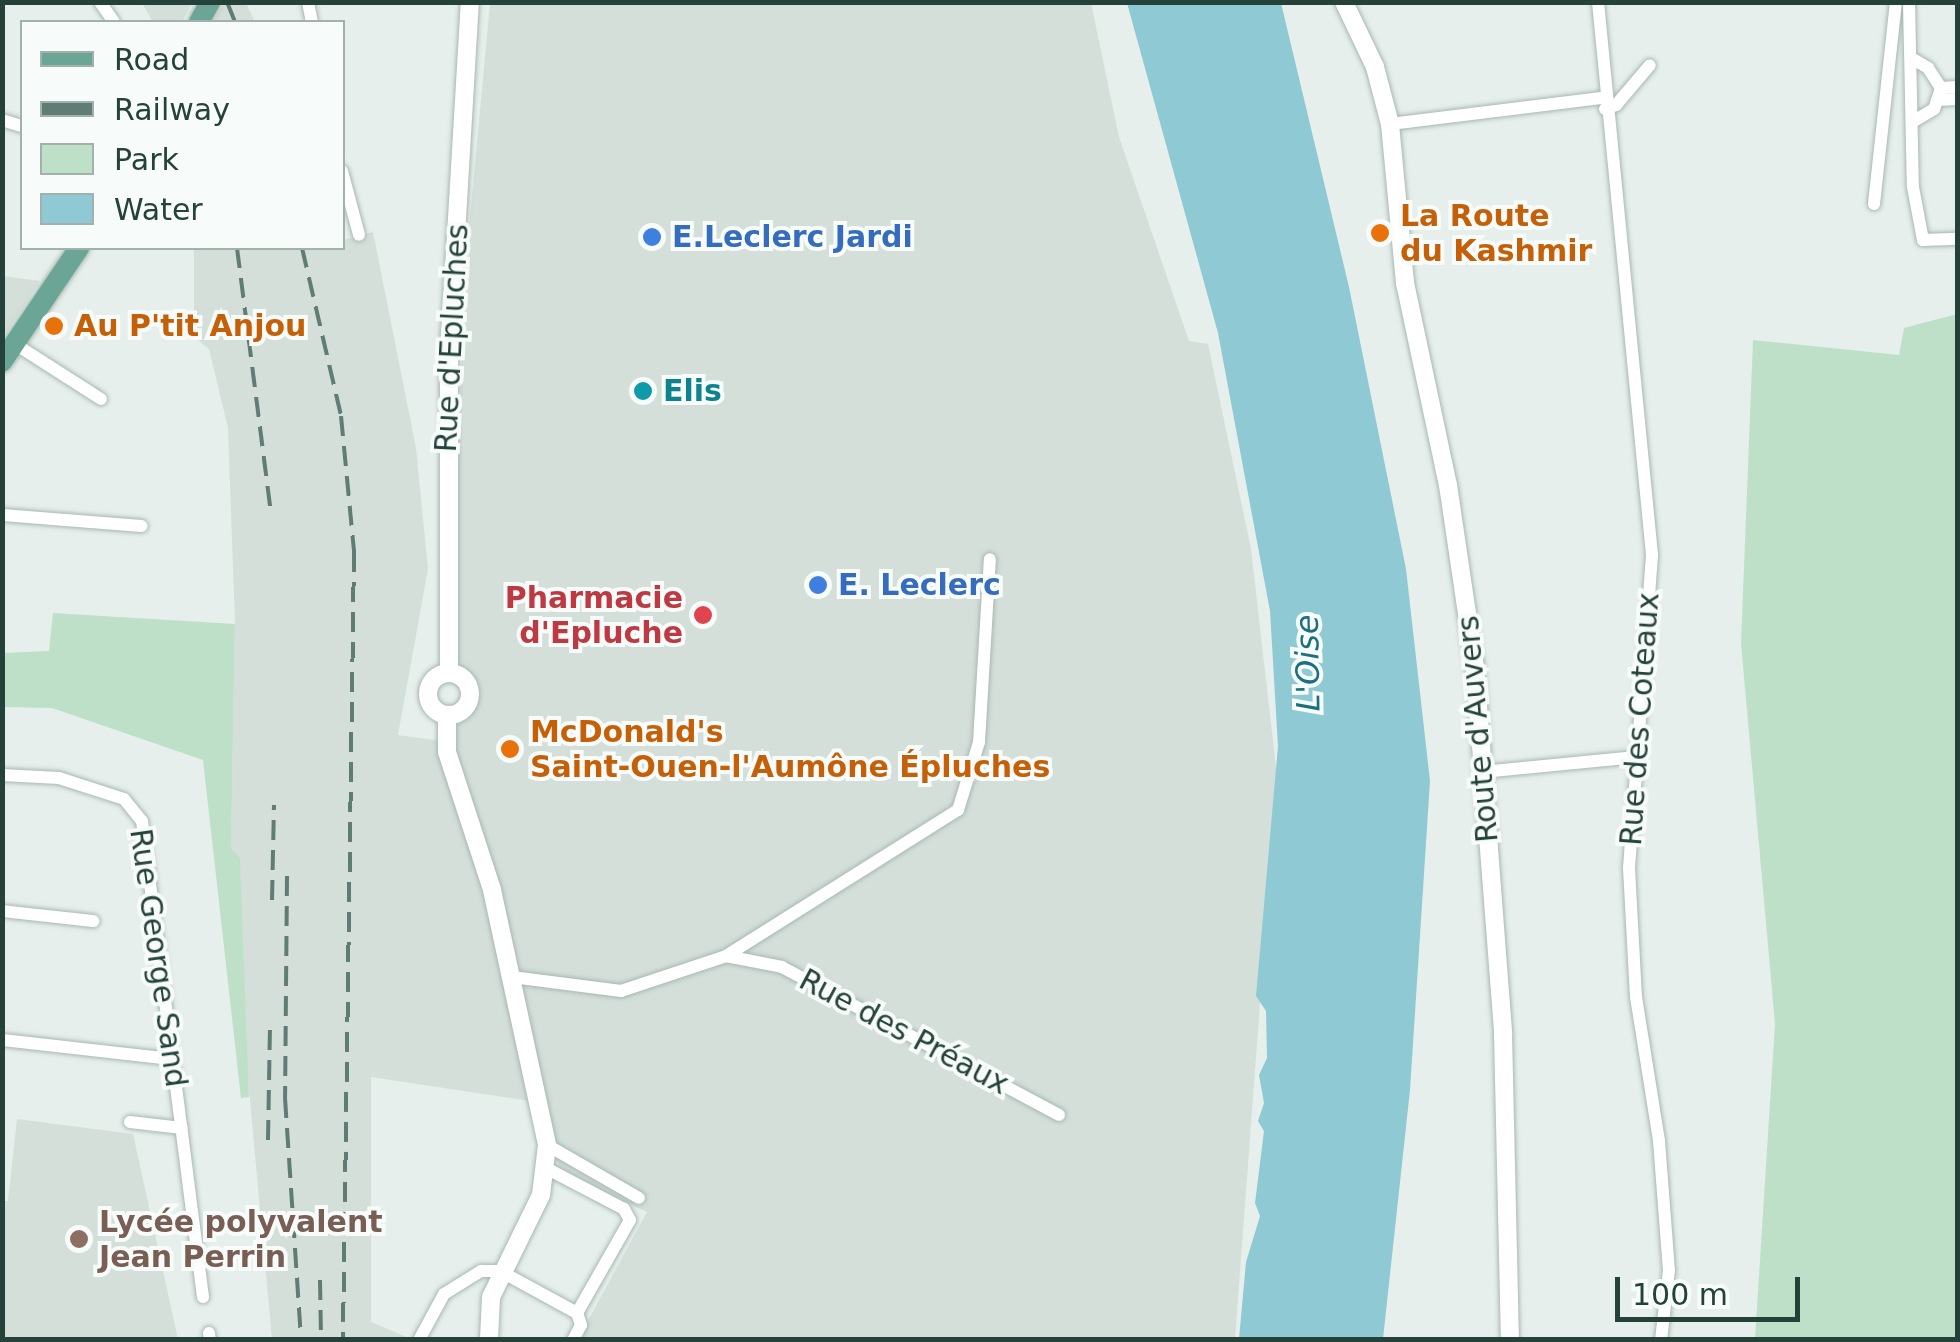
<!DOCTYPE html>
<meta charset="utf-8">
<style>
body{margin:0}
#map{position:relative;width:1960px;height:1342px;overflow:hidden;background:#e6efeb;font-family:"DejaVu Sans",sans-serif}
div>[style]{position:absolute}
[style*='--x']{left:calc(var(--x)*1px);top:calc(var(--y)*1px);width:calc(var(--w)*1px);rotate:calc(var(--a)*1deg)}
.built>*{inset:0;background:#d4dfda}
.green>*{inset:0;background:#bfe0c8}
.water>*{inset:0;background:#8ec9d4}
.roads{filter:drop-shadow(0 0 2px #a8b8b2) drop-shadow(0 0 2px #a8b8b2)}
.street>*{height:12px;margin:-6px;padding:0 6px;transform-origin:6px;border-radius:6px;background:#fff}
.secondary>*{height:18px;margin:-9px;padding:0 9px;transform-origin:9px;border-radius:9px;background:#fff}
.secondary>.ring{margin:-9px;padding:0;box-sizing:content-box;background:none;border:18px solid #fff;border-radius:50%}
.primary>*{height:20px;margin:-10px;padding:0 10px;transform-origin:10px;border-radius:10px;background:#6aa596}
.rail>*{height:4px;margin-top:-2px;transform-origin:0;background:repeating-linear-gradient(90deg,#5f7d75 0 20px,transparent 0 30px)}
.dots>*{width:28px;height:28px;translate:-50% -50%;box-sizing:border-box;border:5px solid #f7fbf9;border-radius:50%}
span{translate:-50% -50%;white-space:nowrap;text-align:center;line-height:1.15;-webkit-text-stroke:8px #f7fbf9;paint-order:stroke}
.food-label{font-size:30px;color:#c56008;font-weight:700}
.left{translate:0 -50%;text-align:left}
.shop-label{font-size:30px;color:#366cbe;font-weight:700}
.street-label{font-size:30px;color:#24423a}
.culture-label{font-size:30px;color:#0d838f;font-weight:700}
.health-label{font-size:30px;color:#be3a42;font-weight:700}
.right{translate:-100% -50%;text-align:right}
.education-label{font-size:30px;color:#785e54;font-weight:700}
.water-label{font-size:32px;color:#1c6f80;font-style:italic}
.frame{position:absolute;inset:0;border:5px solid #24423a;pointer-events:none}
.legend{position:absolute;left:20px;top:20px;width:325px;height:230px;box-sizing:border-box;background:#f7fbf9;border:2px solid #a3b1ad;margin:0;padding:12px 18px;list-style:none;font-size:30px;color:#24423a}
.legend li{display:flex;align-items:center;gap:20px;height:50px}
.legend b{width:50px;border:2px solid #a3b1ad}
.scale{position:absolute;left:1615px;top:1277px;width:185px;height:45px;box-sizing:border-box;border:5px solid #24423a;border-top:0;padding-left:12px;font-size:30px;line-height:35px;white-space:nowrap;color:#24423a;-webkit-text-stroke:8px #f7fbf9;paint-order:stroke}
</style>
<div id="map">
<div class="built">
<div style="clip-path:polygon(225px 2px,246px 3px,255px 22px,213px 22px)"></div>
<div style="clip-path:polygon(142px 3px,192px 3px,182px 22px,153px 22px)"></div>
<div style="clip-path:polygon(490px 3px,1091px 3px,1119px 137px,1189px 341px,1208px 344px,1251px 549px,1277px 776px,1235px 1339px,578px 1339px,647px 1212px,560px 1171px,543px 1103px,371px 1077px,371px 1322px,411px 1339px,272px 1339px,242px 1014px,240px 859px,231px 850px,235px 624px,228px 428px,209px 349px,194px 337px,194px 248px,342px 248px,343px 240px,373px 232px,416px 448px,428px 569px,398px 735px,448px 742px,474px 695px,452px 665px,464px 282px)"></div>
<div style="clip-path:polygon(3px 276px,40px 281px,3px 337px,2px 276px)"></div>
<div style="clip-path:polygon(17px 1119px,133px 1134px,178px 1339px,3px 1339px,3px 1201px,8px 1201px)"></div>
</div>
<div class="green">
<div style="clip-path:polygon(1957px 314px,1957px 1339px,1755px 1339px,1775px 1024px,1741px 643px,1753px 340px,1899px 355px,1904px 328px)"></div>
<div style="clip-path:polygon(53px 613px,235px 624px,231px 849px,240px 858px,249px 1097px,241px 1098px,203px 760px,52px 708px,3px 707px,3px 653px,49px 651px)"></div>
</div>
<div class="water">
<div style="clip-path:polygon(1127px 3px,1281px 3px,1349px 287px,1406px 569px,1430px 781px,1410px 1090px,1383px 1339px,1239px 1339px,1246px 1262px,1260px 1216px,1255px 1203px,1264px 1131px,1258px 1121px,1264px 1103px,1259px 1075px,1267px 1058px,1266px 1011px,1256px 996px,1278px 746px,1270px 611px,1218px 333px)"></div>
</div>
<div class="roads">
<div class="street">
<div style="--x:100;--y:2;--w:24;--a:55"></div>
<div style="--x:308;--y:2;--w:20;--a:79"></div>
<div style="--x:1598;--y:2;--w:556;--a:84.42"></div>
<div style="--x:1652;--y:555;--w:314;--a:94.2"></div>
<div style="--x:1629;--y:868;--w:129;--a:86.9"></div>
<div style="--x:1636;--y:997;--w:146;--a:80.9"></div>
<div style="--x:1659;--y:1141;--w:129;--a:85.6"></div>
<div style="--x:1669;--y:1270;--w:70;--a:96.5"></div>
<div style="--x:1909;--y:2;--w:185;--a:88.8"></div>
<div style="--x:1913;--y:187;--w:54;--a:79.3"></div>
<div style="--x:1923;--y:240;--w:35;--a:-2"></div>
<div style="--x:1911;--y:58;--w:20;--a:30"></div>
<div style="--x:1928;--y:68;--w:24;--a:57"></div>
<div style="--x:1941;--y:88;--w:22;--a:108"></div>
<div style="--x:1934;--y:109;--w:26;--a:149"></div>
<div style="--x:1941;--y:88;--w:17;--a:-3"></div>
<div style="--x:1937;--y:100;--w:21;--a:-3"></div>
<div style="--x:1605;--y:109;--w:12;--a:-20"></div>
<div style="--x:1616;--y:105;--w:52;--a:-49.6"></div>
<div style="--x:2;--y:120;--w:21;--a:17"></div>
<div style="--x:1390;--y:124;--w:215;--a:-7"></div>
<div style="--x:342;--y:171;--w:66;--a:75.1"></div>
<div style="--x:1874;--y:204;--w:203;--a:-83.8"></div>
<div style="--x:15;--y:344;--w:102;--a:32.6"></div>
<div style="--x:2;--y:515;--w:140;--a:4.5"></div>
<div style="--x:1483;--y:772;--w:153;--a:-5.6"></div>
<div style="--x:2;--y:775;--w:57;--a:3"></div>
<div style="--x:59;--y:778;--w:68;--a:17.9"></div>
<div style="--x:124;--y:799;--w:28;--a:51"></div>
<div style="--x:142;--y:821;--w:480;--a:82.7"></div>
<div style="--x:2;--y:911;--w:92;--a:6.3"></div>
<div style="--x:726;--y:956;--w:274;--a:-32.2"></div>
<div style="--x:958;--y:810;--w:71;--a:-72.8"></div>
<div style="--x:979;--y:742;--w:183;--a:-86.6"></div>
<div style="--x:512;--y:977;--w:110;--a:7.3"></div>
<div style="--x:621;--y:991;--w:111;--a:-18.4"></div>
<div style="--x:726;--y:956;--w:57;--a:11.1"></div>
<div style="--x:782;--y:967;--w:314;--a:28.1"></div>
<div style="--x:2;--y:1040;--w:171;--a:6.4"></div>
<div style="--x:130;--y:1122;--w:52;--a:6.6"></div>
<div style="--x:547;--y:1145;--w:106;--a:29.9"></div>
<div style="--x:209;--y:1333;--w:7;--a:82"></div>
<div style="--x:419;--y:1340;--w:52;--a:-61.5"></div>
<div style="--x:444;--y:1294;--w:44;--a:-31.9"></div>
<div style="--x:481;--y:1271;--w:19;--a:0"></div>
<div style="--x:500;--y:1271;--w:88;--a:28.6"></div>
<div style="--x:577;--y:1313;--w:107;--a:-60.3"></div>
<div style="--x:630;--y:1220;--w:13;--a:-119"></div>
<div style="--x:624;--y:1209;--w:88;--a:-152.3"></div>
<div style="--x:573;--y:1340;--w:17;--a:-62"></div>
<div style="--x:581;--y:1325;--w:13;--a:-108"></div>
</div>
<div class="secondary">
<div style="--x:1344;--y:2;--w:72;--a:64.5"></div>
<div style="--x:1375;--y:67;--w:59;--a:75.3"></div>
<div style="--x:1390;--y:124;--w:160;--a:84.6"></div>
<div style="--x:1405;--y:283;--w:207;--a:78"></div>
<div style="--x:1448;--y:485;--w:184;--a:81.6"></div>
<div style="--x:1475;--y:667;--w:368;--a:85.6"></div>
<div style="--x:1503;--y:1034;--w:306;--a:88.7"></div>
<div style="--x:449;--y:673;--w:320;--a:-90"></div>
<div style="--x:449;--y:353;--w:352;--a:-86.6"></div>
<div class="ring" style="left:428px;top:673px;width:24px;height:24px"></div>
<div style="--x:447;--y:715;--w:37;--a:90"></div>
<div style="--x:447;--y:752;--w:145;--a:71.9"></div>
<div style="--x:492;--y:890;--w:261;--a:77.8"></div>
<div style="--x:547;--y:1145;--w:50;--a:96.8"></div>
<div style="--x:541;--y:1195;--w:114;--a:116.1"></div>
<div style="--x:491;--y:1297;--w:43;--a:92.7"></div>
</div>
<div class="primary">
<div style="--x:199;--y:22;--w:23;--a:-61"></div>
<div style="--x:2;--y:362;--w:138;--a:-56"></div>
</div>
</div>
<div class="rail">
<div style="--x:227;--y:2;--w:22;--a:68"></div>
<div style="--x:237;--y:248;--w:269;--a:82.7"></div>
<div style="--x:302;--y:248;--w:172;--a:76.9"></div>
<div style="--x:341;--y:416;--w:137;--a:84.5"></div>
<div style="--x:354;--y:552;--w:788;--a:90.8"></div>
<div style="--x:287;--y:876;--w:222;--a:90.5"></div>
<div style="--x:285;--y:1098;--w:243;--a:86.2"></div>
<div style="--x:272;--y:900;--w:95;--a:-88.8"></div>
<div style="--x:268;--y:1140;--w:110;--a:-89"></div>
<div style="--x:320;--y:1280;--w:60;--a:89"></div>
</div>
<div class="dots">
<div style="left:1380px;top:233px;background:#e8710a"></div>
<div style="left:652px;top:237px;background:#3f7fe0"></div>
<div style="left:54px;top:326px;background:#e8710a"></div>
<div style="left:643px;top:391px;background:#0f9aa8"></div>
<div style="left:818px;top:585px;background:#3f7fe0"></div>
<div style="left:703px;top:615px;background:#e0444e"></div>
<div style="left:510px;top:749px;background:#e8710a"></div>
<div style="left:79px;top:1239px;background:#8d6e63"></div>
</div>
<div class="food-label">
<span class="left" style="left:1400px;top:233px">La Route<br>du Kashmir</span>
<span class="left" style="left:74px;top:326px">Au P'tit Anjou</span>
<span class="left" style="left:530px;top:749px">McDonald's<br>Saint-Ouen-l'Aumône Épluches</span>
</div>
<div class="shop-label">
<span class="left" style="left:672px;top:237px">E.Leclerc Jardi</span>
<span class="left" style="left:838px;top:585px">E. Leclerc</span>
</div>
<div class="street-label">
<span style="left:452px;top:338px;rotate:-87deg">Rue d'Epluches</span>
<span style="left:1640px;top:719px;rotate:-86deg">Rue des Coteaux</span>
<span style="left:1478px;top:729px;rotate:-95deg">Route d'Auvers</span>
<span style="left:158px;top:958px;rotate:82deg">Rue George Sand</span>
<span style="left:904px;top:1032px;rotate:28deg">Rue des Préaux</span>
</div>
<div class="culture-label">
<span class="left" style="left:663px;top:391px">Elis</span>
</div>
<div class="health-label">
<span class="right" style="left:683px;top:615px">Pharmacie<br>d'Epluche</span>
</div>
<div class="education-label">
<span class="left" style="left:99px;top:1239px">Lycée polyvalent<br>Jean Perrin</span>
</div>
<div class="water-label">
<span style="left:1308px;top:663px;rotate:-91deg">L'Oise</span>
</div>
<div class="frame"></div>
<ul class="legend">
<li><b style="height:12px;background:#6aa596"></b>Road</li>
<li><b style="height:12px;background:#5f7d75"></b>Railway</li>
<li><b style="height:28px;background:#bfe0c8"></b>Park</li>
<li><b style="height:28px;background:#8ec9d4"></b>Water</li>
</ul>
<div class="scale">100 m</div>
</div>
